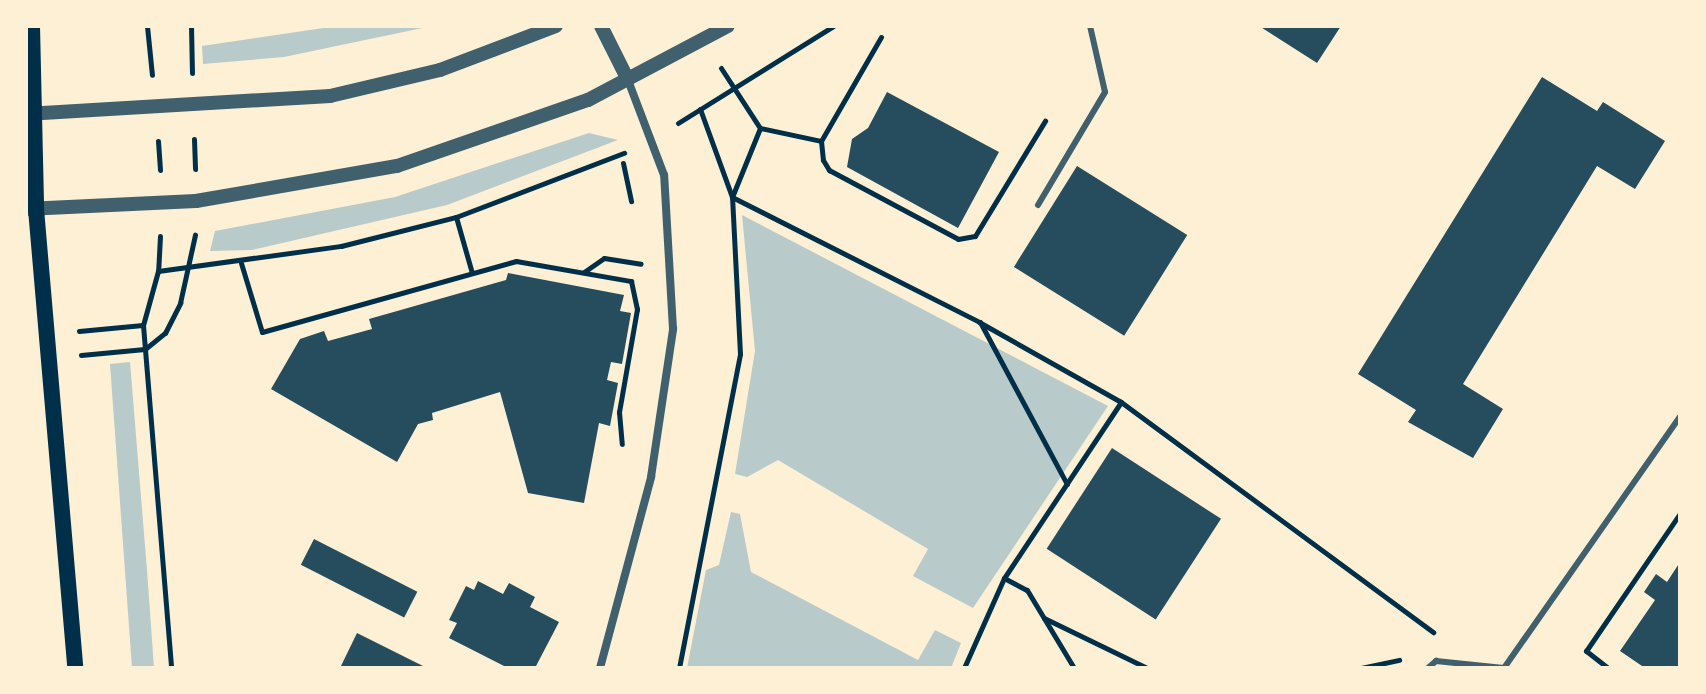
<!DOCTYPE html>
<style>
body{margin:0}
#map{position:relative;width:1706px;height:694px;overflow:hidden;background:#fdf0d5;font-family:"Sofia Sans Condensed",sans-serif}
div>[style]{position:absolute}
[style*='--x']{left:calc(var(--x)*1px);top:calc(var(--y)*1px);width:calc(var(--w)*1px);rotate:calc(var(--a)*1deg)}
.green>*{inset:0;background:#b9caca}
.building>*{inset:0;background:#264d5e;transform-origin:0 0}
.path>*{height:5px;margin:-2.5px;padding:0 2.5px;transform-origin:2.5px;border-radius:2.5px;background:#003049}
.service>*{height:6px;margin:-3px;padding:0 3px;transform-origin:3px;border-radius:3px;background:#3f606c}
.minor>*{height:8px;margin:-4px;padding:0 4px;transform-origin:4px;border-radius:4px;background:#3f606c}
.tertiary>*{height:14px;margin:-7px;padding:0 7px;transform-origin:7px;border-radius:7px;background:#3f606c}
.secondary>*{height:16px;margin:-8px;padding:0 8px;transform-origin:8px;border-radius:8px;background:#003049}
span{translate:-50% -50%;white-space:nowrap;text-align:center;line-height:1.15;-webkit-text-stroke:8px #fdf0d5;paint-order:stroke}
.frame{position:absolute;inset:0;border:28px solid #fdf0d5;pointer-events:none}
</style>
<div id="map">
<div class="green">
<div style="clip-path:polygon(337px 26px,432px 26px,284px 57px,203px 64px,202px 46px)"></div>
<div style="clip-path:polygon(589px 133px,618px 140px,447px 205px,252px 250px,210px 251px,215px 231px,395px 197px)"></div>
<div style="clip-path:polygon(742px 215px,1108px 406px,973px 608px,913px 576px,928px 549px,778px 460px,747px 477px,735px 474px,755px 351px)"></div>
<div style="clip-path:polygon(130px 362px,147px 570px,154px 668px,132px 668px,110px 364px)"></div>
<div style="clip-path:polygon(731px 512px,740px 514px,751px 572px,918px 660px,935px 630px,961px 643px,951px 668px,687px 668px,706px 570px,719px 565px)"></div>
</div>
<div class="building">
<div style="clip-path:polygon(1259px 26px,1341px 26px,1317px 63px)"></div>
<div style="clip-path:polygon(1542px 77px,1597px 111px,1603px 102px,1665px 141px,1635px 189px,1597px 166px,1463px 384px,1503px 409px,1473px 458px,1408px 422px,1416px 410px,1358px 374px)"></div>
<div style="clip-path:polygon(887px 92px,999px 152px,958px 228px,847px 167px,852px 139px,868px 128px)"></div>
<div style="left:1077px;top:166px;width:130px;height:119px;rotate:32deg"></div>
<div style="clip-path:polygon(508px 273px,624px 295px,620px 311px,631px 313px,622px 364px,611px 362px,607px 380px,618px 383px,610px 426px,599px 423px,584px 503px,528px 493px,500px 392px,432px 413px,433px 420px,418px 424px,397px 462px,271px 389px,300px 339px,324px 331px,328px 341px,372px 329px,369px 319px,506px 280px)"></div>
<div style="left:1112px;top:448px;width:130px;height:120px;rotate:33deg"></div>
<div style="left:314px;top:539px;width:116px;height:29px;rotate:27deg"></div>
<div style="clip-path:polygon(1680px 562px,1680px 668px,1645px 668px,1620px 651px,1655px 600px,1644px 592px,1656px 574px,1667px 582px)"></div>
<div style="clip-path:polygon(478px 581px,503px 594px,509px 583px,535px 597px,530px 607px,559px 622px,535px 668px,508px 668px,449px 638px,457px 623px,449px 620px,466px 586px,474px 590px)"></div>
<div style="clip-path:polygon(357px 633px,427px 668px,340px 668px)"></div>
</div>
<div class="path">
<div style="--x:147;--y:26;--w:49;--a:84.2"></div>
<div style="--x:191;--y:26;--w:47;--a:88.8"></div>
<div style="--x:881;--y:37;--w:120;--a:120"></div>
<div style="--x:821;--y:141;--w:19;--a:84"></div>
<div style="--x:823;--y:160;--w:12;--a:59"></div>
<div style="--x:829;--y:170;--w:146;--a:28.1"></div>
<div style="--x:958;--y:239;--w:17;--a:-10"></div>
<div style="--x:975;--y:236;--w:135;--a:-58.7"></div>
<div style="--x:721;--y:68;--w:72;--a:57"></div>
<div style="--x:760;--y:128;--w:62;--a:12"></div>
<div style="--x:700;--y:109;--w:94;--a:70"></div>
<div style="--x:732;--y:197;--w:74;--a:-67.9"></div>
<div style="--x:678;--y:123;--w:183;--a:-32"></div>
<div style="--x:194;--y:139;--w:30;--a:88"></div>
<div style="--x:158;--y:141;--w:29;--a:86"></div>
<div style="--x:623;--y:163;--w:39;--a:78"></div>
<div style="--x:732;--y:197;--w:277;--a:26.8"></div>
<div style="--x:979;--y:322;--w:163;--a:29.4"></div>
<div style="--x:1121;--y:402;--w:211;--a:123.6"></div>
<div style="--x:1004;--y:578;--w:98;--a:114"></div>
<div style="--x:456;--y:217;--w:58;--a:74.1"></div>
<div style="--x:160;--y:236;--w:35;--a:93"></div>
<div style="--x:158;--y:271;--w:56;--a:105.5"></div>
<div style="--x:143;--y:325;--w:344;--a:85.3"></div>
<div style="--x:241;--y:263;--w:72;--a:73.1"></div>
<div style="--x:262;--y:332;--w:264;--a:-15.6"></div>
<div style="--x:516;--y:261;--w:117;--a:9.9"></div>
<div style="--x:631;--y:281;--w:29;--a:78"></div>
<div style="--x:637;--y:309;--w:105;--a:99.9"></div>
<div style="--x:619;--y:412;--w:32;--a:85"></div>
<div style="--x:158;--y:271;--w:185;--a:-7.8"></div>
<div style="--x:341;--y:246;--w:119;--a:-14.2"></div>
<div style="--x:456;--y:217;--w:180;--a:-20.9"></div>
<div style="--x:584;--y:272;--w:24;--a:-35"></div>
<div style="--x:604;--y:258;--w:37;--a:9"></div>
<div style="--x:980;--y:322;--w:184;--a:61.8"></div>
<div style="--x:79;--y:331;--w:64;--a:-5.4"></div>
<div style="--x:81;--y:355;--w:64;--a:-5.4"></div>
<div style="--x:145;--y:349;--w:26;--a:-39"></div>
<div style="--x:165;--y:333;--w:34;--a:-63"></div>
<div style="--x:180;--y:303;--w:70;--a:-77.6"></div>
<div style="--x:1121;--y:402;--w:388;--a:36.4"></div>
<div style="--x:1004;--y:578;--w:26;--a:28"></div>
<div style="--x:1027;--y:590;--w:91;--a:58.9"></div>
<div style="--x:1044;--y:618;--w:114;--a:25.9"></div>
<div style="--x:679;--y:668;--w:320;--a:-79"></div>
<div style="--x:740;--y:354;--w:156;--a:-92.9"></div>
<div style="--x:1361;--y:668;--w:39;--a:-12"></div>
<div style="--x:1608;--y:668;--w:28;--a:-142"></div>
<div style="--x:1586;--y:651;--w:167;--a:-55.7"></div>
</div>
<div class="service">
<div style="--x:1038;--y:205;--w:131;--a:-59.3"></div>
<div style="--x:1105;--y:92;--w:68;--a:-102.8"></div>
<div style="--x:1428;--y:668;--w:11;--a:-41"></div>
<div style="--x:1436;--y:661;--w:68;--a:5.9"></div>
<div style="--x:1504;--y:668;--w:307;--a:-55"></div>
</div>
<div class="minor">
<div style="--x:600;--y:668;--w:198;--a:-75"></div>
<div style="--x:651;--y:477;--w:150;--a:-81.5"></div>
<div style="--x:673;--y:329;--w:154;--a:-93.3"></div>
<div style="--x:664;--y:175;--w:102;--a:-110.8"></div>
</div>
<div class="tertiary">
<div style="--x:601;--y:26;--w:60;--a:63.4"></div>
<div style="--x:26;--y:114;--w:305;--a:-3.4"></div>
<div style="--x:330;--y:96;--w:113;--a:-13.3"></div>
<div style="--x:440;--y:70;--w:124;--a:-20.8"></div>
<div style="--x:26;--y:209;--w:170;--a:-2.7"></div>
<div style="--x:196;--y:201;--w:204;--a:-9.9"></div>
<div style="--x:397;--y:166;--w:202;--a:-19.1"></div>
<div style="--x:588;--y:100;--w:158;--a:-27.9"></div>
</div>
<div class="secondary">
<div style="--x:32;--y:26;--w:183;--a:88.7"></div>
<div style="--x:36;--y:209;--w:461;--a:85.1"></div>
</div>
<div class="frame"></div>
</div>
